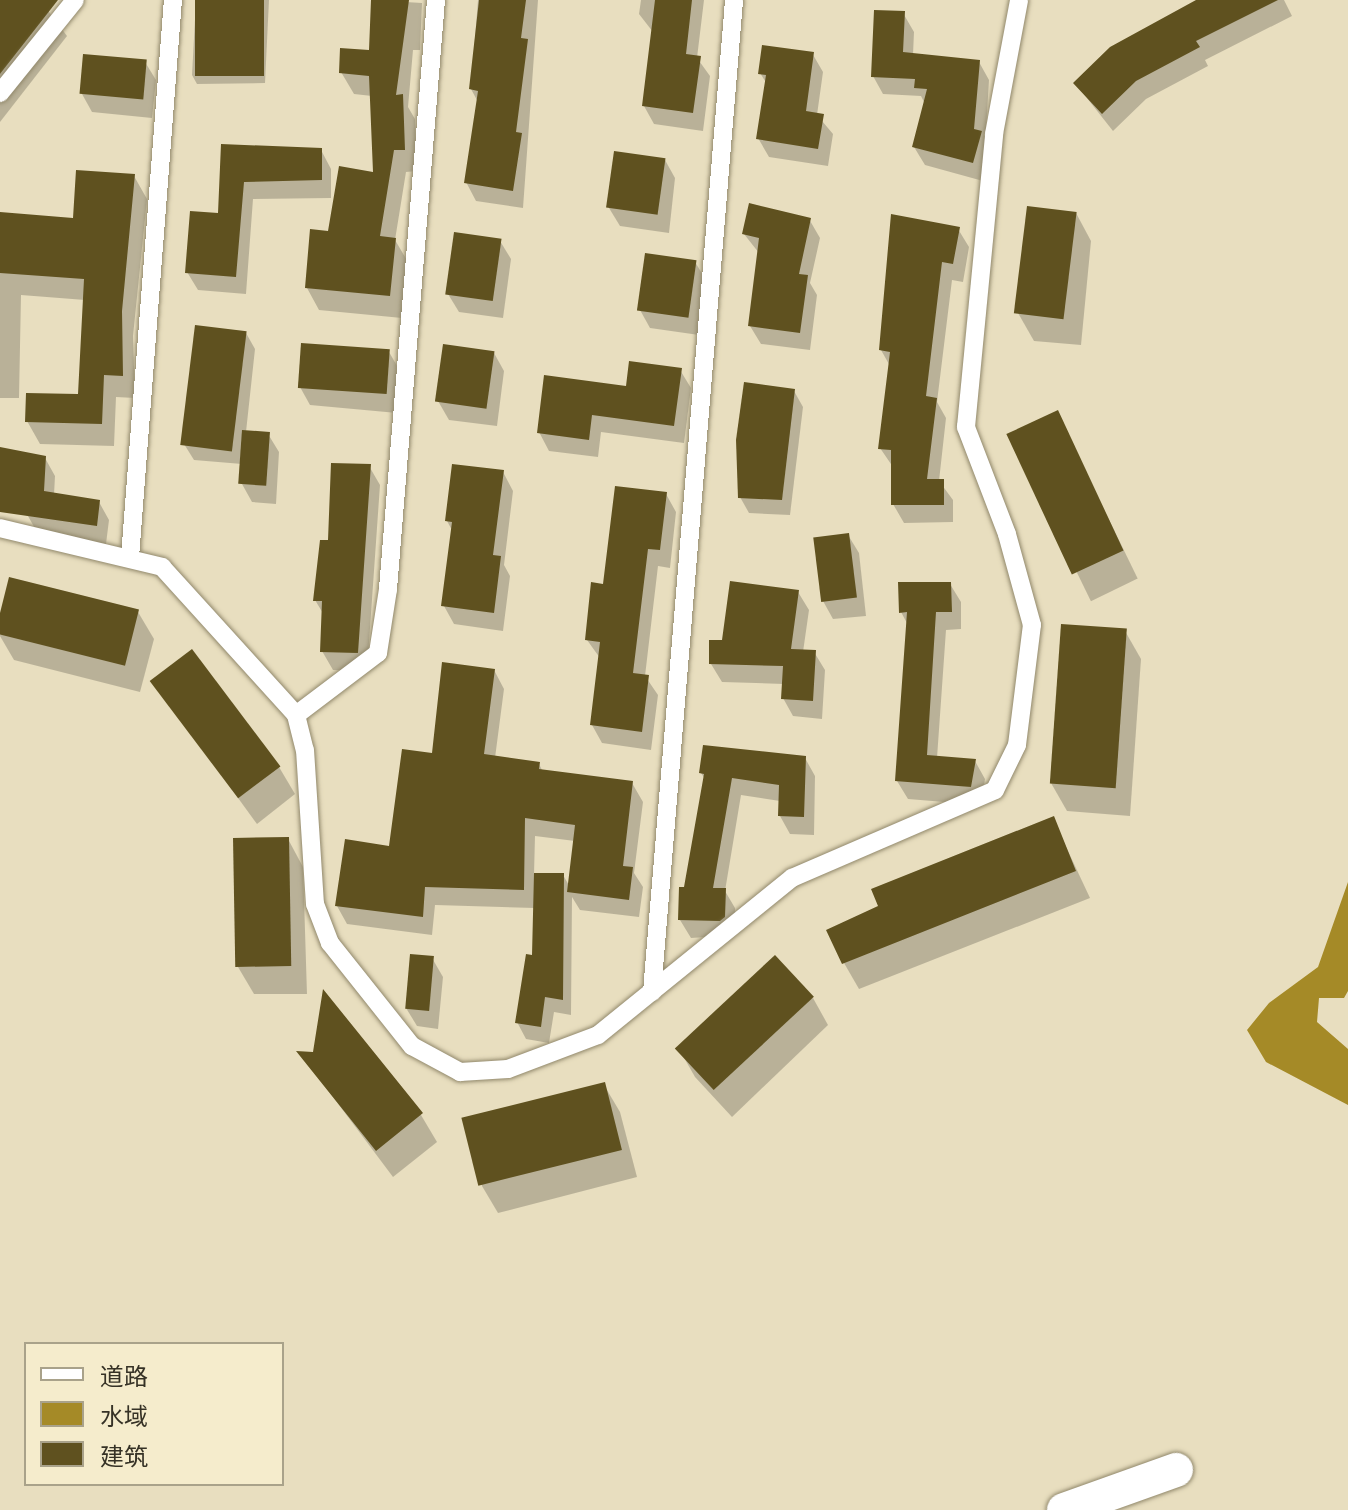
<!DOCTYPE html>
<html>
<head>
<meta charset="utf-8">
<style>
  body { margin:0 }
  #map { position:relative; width:1348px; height:1510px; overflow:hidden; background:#e8debf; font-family:Figtree,"Noto Sans SC",sans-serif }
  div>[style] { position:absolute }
  .water>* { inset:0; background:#a58a27 }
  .shadow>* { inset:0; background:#0003; transform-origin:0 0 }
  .building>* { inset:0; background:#5f511f; transform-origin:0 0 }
  .roads { filter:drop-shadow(0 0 2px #91886b) drop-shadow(0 0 2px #91886b) }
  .lane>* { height:18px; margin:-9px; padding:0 9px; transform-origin:9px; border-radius:9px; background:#fff }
  .street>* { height:34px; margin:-17px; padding:0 17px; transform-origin:17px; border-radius:17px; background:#fff }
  span { translate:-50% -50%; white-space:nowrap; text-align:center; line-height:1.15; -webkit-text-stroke:8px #f5eccc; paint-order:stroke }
  .legend { position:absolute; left:24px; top:1342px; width:260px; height:144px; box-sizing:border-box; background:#f5eccc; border:2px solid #a9a28a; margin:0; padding:10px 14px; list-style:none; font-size:24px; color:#363226 }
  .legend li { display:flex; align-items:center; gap:16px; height:40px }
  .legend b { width:40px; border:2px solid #a9a28a }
</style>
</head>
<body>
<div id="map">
  <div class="water">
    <i style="clip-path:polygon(1348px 882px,1348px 991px,1344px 998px,1319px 998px,1317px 1022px,1348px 1049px,1348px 1105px,1266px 1062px,1247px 1030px,1269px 1003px,1318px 967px)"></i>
  </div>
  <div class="shadow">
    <i style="clip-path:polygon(0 0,40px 0,67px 36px,0 122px)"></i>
    <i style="clip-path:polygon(196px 0,269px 0,265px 83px,197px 84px,192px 75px)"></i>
    <i style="clip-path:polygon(373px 0,422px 3px,420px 50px,413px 50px,408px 107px,415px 119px,417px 171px,406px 172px,395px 240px,408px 262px,402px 318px,319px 310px,307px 288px,330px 233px,375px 174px,372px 96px,354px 94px,341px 72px,371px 53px)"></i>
    <i style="clip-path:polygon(478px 0,538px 0,523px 208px,476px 201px,466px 182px,478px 102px,471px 89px)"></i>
    <i style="clip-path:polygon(641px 0,704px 0,697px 58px,710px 76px,703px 131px,654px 124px,644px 106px,653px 32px,639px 14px)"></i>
    <i style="clip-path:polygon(1204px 0,1284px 0,1292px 16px,1205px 60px,1208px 66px,1146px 99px,1113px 131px,1075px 83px)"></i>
    <i style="clip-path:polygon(903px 13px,914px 32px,913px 55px,979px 62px,989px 80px,983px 181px,925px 165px,914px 147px,925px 104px,921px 96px,883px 94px,873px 76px)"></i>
    <i style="clip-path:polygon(812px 53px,823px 72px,817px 115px,833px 134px,828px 166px,769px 157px,758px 138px,767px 84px,760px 73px)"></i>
    <i style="clip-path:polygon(145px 62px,156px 80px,152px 118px,92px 112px,82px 94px)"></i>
    <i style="clip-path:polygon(223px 146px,321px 150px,331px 169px,331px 198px,253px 199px,246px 294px,198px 290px,187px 272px,219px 215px)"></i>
    <i style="clip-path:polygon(665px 160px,675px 178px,669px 233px,620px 226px,609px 208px)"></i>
    <i style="clip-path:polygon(134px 176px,147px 199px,133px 336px,135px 398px,116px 397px,114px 446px,40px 444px,27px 421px,80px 396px,85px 300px,21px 295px,19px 398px,0 398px,0 214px,74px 220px)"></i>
    <i style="clip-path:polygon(1076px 213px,1091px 241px,1081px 345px,1034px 341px,1018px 313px)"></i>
    <i style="clip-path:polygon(809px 219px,820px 238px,810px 283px,817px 295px,810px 350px,761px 344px,750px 326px,759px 253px,744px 234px)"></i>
    <i style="clip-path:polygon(958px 229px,969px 247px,963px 282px,952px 280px,937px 402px,946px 418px,939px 481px,953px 500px,953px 522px,904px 523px,893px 504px,893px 467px,880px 448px,890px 366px,881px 350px)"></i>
    <i style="clip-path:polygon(500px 241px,511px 259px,503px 318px,459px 312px,448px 294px)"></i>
    <i style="clip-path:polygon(695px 262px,706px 280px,699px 335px,650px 328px,640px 310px)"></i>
    <i style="clip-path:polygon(246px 333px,255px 349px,246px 432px,268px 434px,279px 452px,276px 504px,252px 502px,242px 484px,242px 464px,194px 460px,184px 444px)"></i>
    <i style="clip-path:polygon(389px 352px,400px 371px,397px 413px,310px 405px,300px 387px)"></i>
    <i style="clip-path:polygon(494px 353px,504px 371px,497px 426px,449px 420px,438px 401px)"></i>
    <i style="clip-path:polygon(680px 370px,691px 388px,684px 443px,601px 432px,598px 457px,549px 451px,539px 432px,628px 388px)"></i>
    <i style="clip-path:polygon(794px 391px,803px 407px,790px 515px,749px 513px,740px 497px)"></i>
    <i style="left:1057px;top:413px;width:184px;height:52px;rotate:64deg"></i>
    <i style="clip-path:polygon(0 449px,45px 458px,55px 476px,54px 495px,99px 502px,109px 520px,106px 544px,38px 534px,28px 516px,0 505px)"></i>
    <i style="clip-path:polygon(369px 466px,380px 485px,367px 671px,333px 670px,322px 651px,324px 615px,315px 600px,330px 543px)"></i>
    <i style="clip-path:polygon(503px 472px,513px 491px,504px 565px,510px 576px,503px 631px,454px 624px,444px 606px,453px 532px,447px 521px)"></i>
    <i style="clip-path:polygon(666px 494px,676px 512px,670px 568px,658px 566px,645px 676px,658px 695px,651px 750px,602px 743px,592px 725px,600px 658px,587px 640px,605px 586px)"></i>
    <i style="clip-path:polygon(848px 535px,859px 553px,866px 616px,833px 619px,823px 601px)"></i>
    <i style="clip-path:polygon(10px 579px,138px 612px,154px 639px,140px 692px,14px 660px,0 636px)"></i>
    <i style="clip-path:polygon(950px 584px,961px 602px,961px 629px,946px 630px,937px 758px,975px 761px,985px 779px,981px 805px,908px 799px,897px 781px,908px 625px,901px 612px)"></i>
    <i style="clip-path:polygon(798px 592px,809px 610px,803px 652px,814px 652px,825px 670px,822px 719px,793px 716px,783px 698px,784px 684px,722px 682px,711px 664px,724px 642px)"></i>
    <i style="clip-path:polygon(1125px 631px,1141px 659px,1130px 816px,1067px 811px,1051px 783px)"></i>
    <i style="clip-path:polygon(evenodd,494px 670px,504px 689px,495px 758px,539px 764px,543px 772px,632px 783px,643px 802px,634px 873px,643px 887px,639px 917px,580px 910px,572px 897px,571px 1015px,554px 1012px,549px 1043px,526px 1039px,517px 1022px,534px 957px,535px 908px,435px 905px,432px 935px,347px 924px,337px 906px,391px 848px,433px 755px,494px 670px,535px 836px,575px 841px,570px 887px,563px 875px,534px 875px,535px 836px)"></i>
    <i style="clip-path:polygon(153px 681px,279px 767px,295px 794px,257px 824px)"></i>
    <i style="clip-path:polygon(805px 758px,815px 776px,814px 835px,790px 834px,780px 816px,780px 801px,741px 795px,725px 891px,735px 908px,735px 935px,691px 938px,680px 920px,705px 779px,701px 773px)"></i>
    <i style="clip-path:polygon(1053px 819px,1090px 898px,859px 989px,844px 963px)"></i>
    <i style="clip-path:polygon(288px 839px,303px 867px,307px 994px,254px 994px,238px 967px)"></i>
    <i style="clip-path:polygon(432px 958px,443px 977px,438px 1029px,417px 1026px,406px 1008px)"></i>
    <i style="clip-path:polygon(813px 998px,828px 1025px,732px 1117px,695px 1077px,679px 1049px)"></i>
    <i style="clip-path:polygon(300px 1053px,421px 1115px,437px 1142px,393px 1177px)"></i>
    <i style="clip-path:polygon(604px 1085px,620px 1112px,637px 1177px,498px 1213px,482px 1186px,465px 1120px)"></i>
  </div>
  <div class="building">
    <i style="clip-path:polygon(0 0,58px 0,0 74px)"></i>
    <i style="left:195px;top:0;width:69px;height:76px"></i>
    <i style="clip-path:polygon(371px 0,409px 0,396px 95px,403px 94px,405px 150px,394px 150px,380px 236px,396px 238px,390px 296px,305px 288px,310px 229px,328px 231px,339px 166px,373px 172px,369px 76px,339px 73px,340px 48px,369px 50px)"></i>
    <i style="clip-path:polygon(479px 0,526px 0,521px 38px,528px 39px,516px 132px,522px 133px,513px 191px,464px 183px,478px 91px,469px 89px)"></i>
    <i style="clip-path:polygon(655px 0,692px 0,686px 54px,701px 56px,693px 113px,642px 106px)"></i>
    <i style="clip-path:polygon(1196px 0,1278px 0,1196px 41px,1200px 47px,1136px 81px,1102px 114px,1073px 83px,1110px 47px)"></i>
    <i style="clip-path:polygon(874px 10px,905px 11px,903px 52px,980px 60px,974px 129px,982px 131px,973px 163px,912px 147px,927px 89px,914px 88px,915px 79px,871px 77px)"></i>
    <i style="clip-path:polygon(762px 45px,814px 52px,806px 111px,824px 114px,818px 149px,756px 139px,766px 75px,758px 74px)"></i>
    <i style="left:83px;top:54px;width:64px;height:40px;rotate:5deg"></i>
    <i style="clip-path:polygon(221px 144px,322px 148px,322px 180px,244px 182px,236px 277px,185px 273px,190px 211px,218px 213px)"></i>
    <i style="left:614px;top:151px;width:52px;height:57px;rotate:8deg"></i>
    <i style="clip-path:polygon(76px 170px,135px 174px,122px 311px,123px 376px,104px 375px,102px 424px,25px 422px,26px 393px,78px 394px,84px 279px,0 273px,0 212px,73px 218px)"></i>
    <i style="clip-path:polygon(749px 203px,811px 218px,799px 274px,808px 275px,800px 333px,748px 326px,759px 238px,742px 234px)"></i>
    <i style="left:1027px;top:206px;width:50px;height:108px;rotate:7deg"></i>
    <i style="clip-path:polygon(891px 214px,960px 227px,953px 264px,942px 262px,926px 396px,937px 398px,927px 479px,944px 479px,944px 505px,891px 505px,891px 450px,878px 449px,890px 352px,879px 350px)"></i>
    <i style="left:454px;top:232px;width:48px;height:63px;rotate:8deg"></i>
    <i style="left:645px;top:253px;width:52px;height:58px;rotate:8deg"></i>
    <i style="left:195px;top:325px;width:52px;height:121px;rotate:7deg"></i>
    <i style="left:301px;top:343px;width:89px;height:45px;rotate:4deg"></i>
    <i style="left:443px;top:344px;width:52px;height:58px;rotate:8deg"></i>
    <i style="clip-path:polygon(629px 361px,682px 368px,674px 426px,592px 415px,589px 440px,537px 433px,544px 375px,626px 386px)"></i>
    <i style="clip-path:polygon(744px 382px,795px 389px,782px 500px,738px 498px,736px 440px)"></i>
    <i style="left:1058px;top:410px;width:155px;height:57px;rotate:65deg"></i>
    <i style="left:242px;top:430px;width:28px;height:54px;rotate:4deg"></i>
    <i style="clip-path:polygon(0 447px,46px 456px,44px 491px,100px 500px,97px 526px,0 512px)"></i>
    <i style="clip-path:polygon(331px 463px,371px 464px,358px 653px,320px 652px,322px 601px,313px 601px,320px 540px,328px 540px)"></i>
    <i style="clip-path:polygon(452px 464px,504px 470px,493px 555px,501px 556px,494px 613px,441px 606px,452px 522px,445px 521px)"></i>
    <i style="clip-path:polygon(615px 486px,667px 492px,660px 550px,648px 549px,633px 673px,649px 675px,642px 732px,590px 725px,600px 642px,585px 640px,591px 582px,603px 584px)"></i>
    <i style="left:849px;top:533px;width:65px;height:36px;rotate:83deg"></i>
    <i style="left:9px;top:577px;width:134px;height:58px;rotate:14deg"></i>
    <i style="clip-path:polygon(730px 581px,799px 590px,791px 649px,816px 650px,813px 701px,781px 699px,783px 666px,709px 664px,709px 640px,722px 640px)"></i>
    <i style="clip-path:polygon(898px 582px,951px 582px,952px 612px,936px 612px,927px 755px,976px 759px,971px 787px,895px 781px,907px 612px,899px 613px)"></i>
    <i style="left:1061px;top:624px;width:66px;height:160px;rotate:4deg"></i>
    <i style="left:192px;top:649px;width:147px;height:53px;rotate:53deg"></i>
    <i style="clip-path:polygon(442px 662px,495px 669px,484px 754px,540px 762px,539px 769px,633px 781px,623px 866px,633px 867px,629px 900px,567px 892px,575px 825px,525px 818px,524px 890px,425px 887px,423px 917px,335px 906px,345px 839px,389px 846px,402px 749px,432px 753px)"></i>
    <i style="clip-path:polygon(703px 745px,806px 756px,804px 817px,778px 816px,779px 785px,732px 778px,713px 888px,726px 888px,725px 917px,720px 921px,678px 920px,679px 887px,684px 887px,704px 774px,699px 773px)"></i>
    <i style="clip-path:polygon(1054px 816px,1076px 871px,842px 964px,826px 930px,878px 906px,871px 889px)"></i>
    <i style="left:289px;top:837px;width:129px;height:56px;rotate:89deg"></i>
    <i style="clip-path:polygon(534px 873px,564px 873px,563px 1000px,545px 997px,541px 1027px,515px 1023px,526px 954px,532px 955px)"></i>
    <i style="left:410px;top:954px;width:24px;height:55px;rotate:5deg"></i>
    <i style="left:775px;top:955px;width:57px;height:137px;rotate:47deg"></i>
    <i style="clip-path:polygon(323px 989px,423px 1113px,376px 1151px,296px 1051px,313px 1052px)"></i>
    <i style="left:605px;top:1082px;width:70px;height:148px;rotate:76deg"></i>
  </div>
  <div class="roads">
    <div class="lane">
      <i style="left:0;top:93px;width:119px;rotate:-51.1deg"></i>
      <i style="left:0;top:528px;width:167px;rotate:13.5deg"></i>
      <i style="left:162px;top:567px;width:200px;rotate:47.8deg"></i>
      <i style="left:296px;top:715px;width:36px;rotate:76deg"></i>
      <i style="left:305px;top:750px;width:154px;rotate:86.3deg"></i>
      <i style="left:315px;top:904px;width:42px;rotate:69deg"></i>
      <i style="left:330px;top:943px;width:132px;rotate:51.5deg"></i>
      <i style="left:412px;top:1046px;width:55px;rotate:28.4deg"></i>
      <i style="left:460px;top:1072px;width:48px;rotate:-3.6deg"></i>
      <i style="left:508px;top:1069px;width:96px;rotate:-20.7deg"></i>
      <i style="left:598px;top:1035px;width:250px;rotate:-39deg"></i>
      <i style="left:792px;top:878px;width:221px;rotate:-23.4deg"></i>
      <i style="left:995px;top:790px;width:50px;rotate:-63.9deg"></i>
      <i style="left:1017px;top:745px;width:121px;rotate:-82.9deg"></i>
      <i style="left:1032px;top:625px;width:94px;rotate:-105.4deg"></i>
      <i style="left:1007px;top:534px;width:115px;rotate:-111deg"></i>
      <i style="left:966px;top:427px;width:294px;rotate:-84.5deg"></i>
      <i style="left:994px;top:134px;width:136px;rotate:-79.4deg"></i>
      <i style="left:130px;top:557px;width:559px;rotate:-85.59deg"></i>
      <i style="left:296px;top:715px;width:103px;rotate:-37.1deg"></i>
      <i style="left:378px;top:653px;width:65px;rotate:-81.1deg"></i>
      <i style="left:388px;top:589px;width:591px;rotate:-85.34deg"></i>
      <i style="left:652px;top:992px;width:995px;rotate:-85.27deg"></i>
    </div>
    <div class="street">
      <i style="left:1064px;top:1510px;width:119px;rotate:-19.7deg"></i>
    </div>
  </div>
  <ul class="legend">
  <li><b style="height:10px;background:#fff"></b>道路</li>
  <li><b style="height:22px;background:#a58a27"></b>水域</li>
  <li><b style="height:22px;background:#5f511f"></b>建筑</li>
  </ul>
</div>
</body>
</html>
